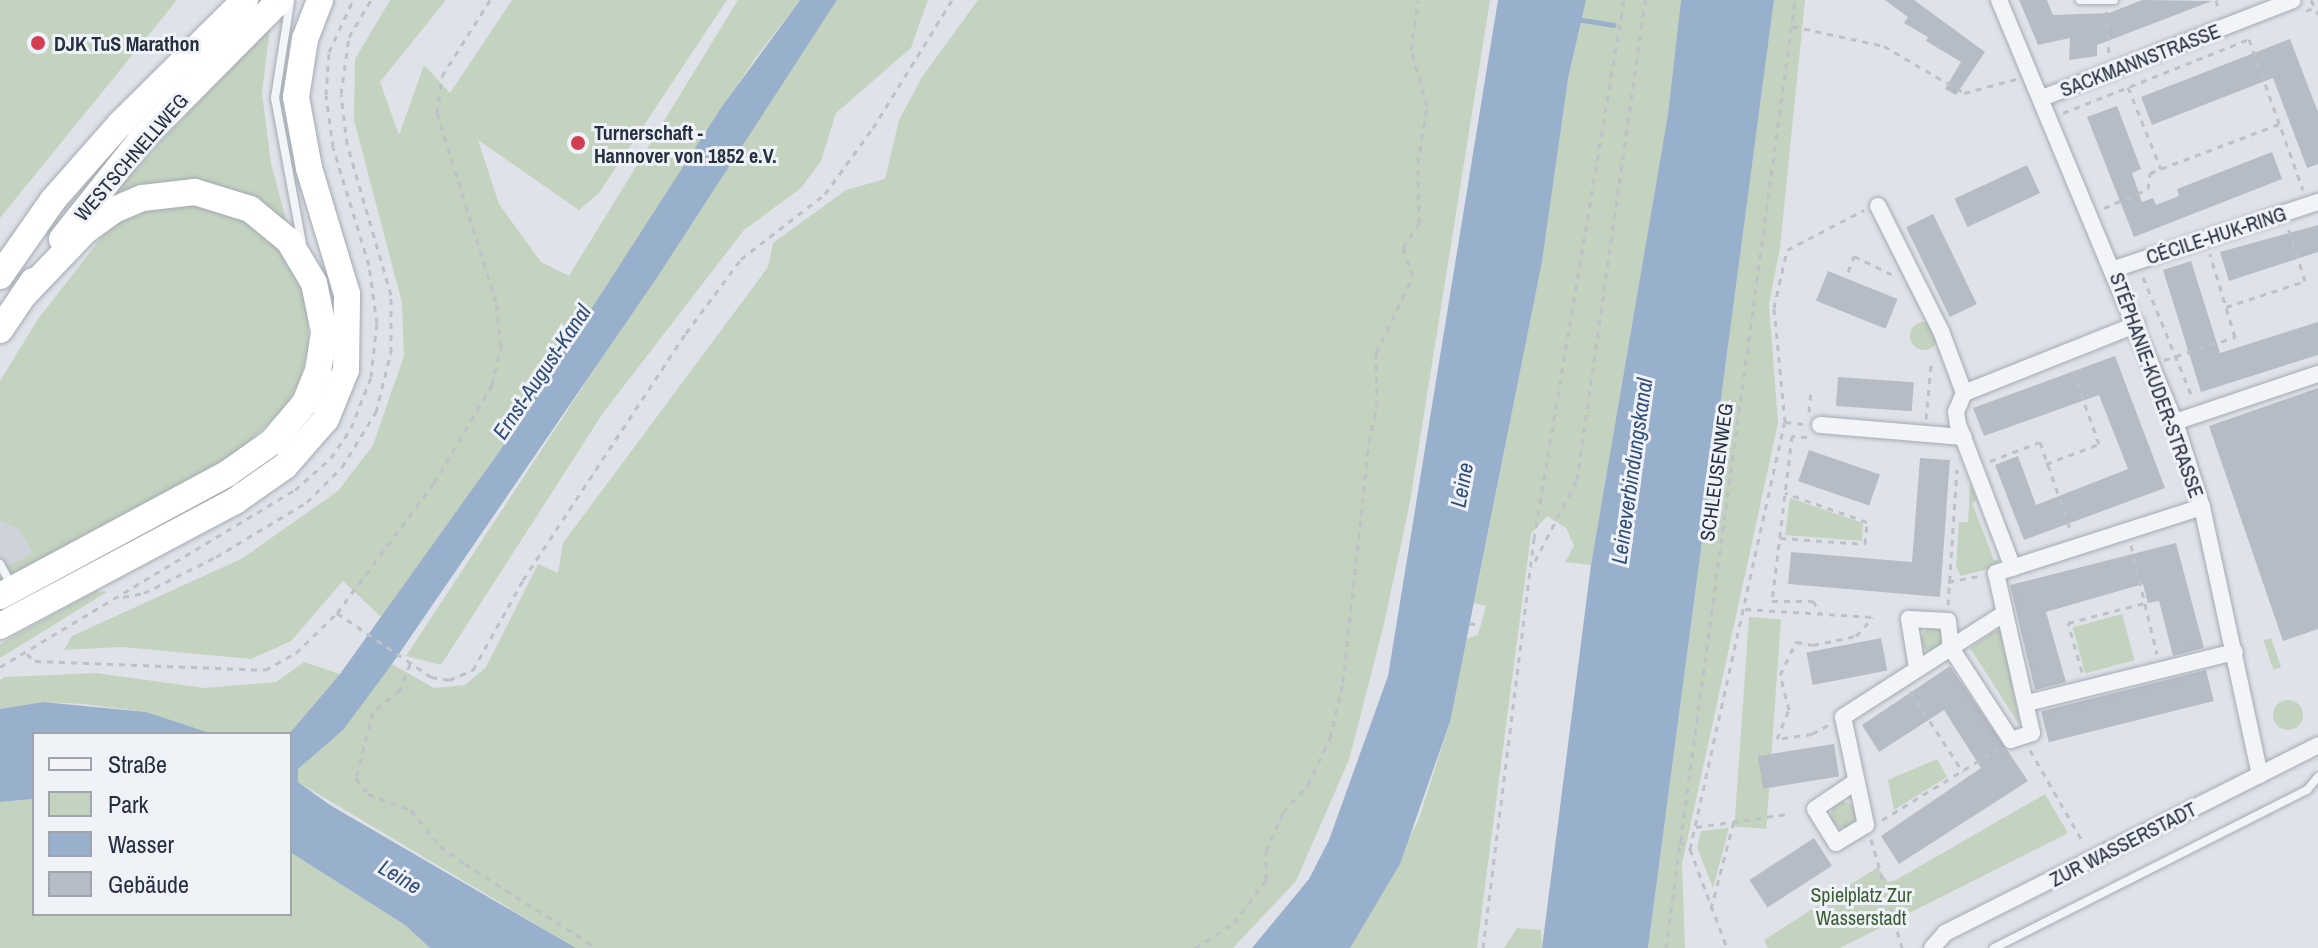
<!DOCTYPE html>
<html>
<head>
<meta charset="utf-8">
<style>
  body { margin:0 }
  #map { position:relative; width:2318px; height:948px; overflow:hidden; background:#dfe3e9; font-family:"Archivo Narrow",sans-serif }
  div>[style] { position:absolute }
  .built>* { inset:0; background:#cdd2db }
  .green>* { inset:0; background:#c4d3c0; transform-origin:0 0 }
  .round { border-radius:50% }
  .water>* { inset:0; background:#98b0cb }
  .stream>* { height:5px; margin:-2.5px; padding:0 2.5px; transform-origin:2.5px; border-radius:2.5px; background:#98b0cb }
  .building>* { inset:0; background:#b6bcc6; transform-origin:0 0 }
  .path>* { height:3px; margin-top:-1.5px; transform-origin:0; background:repeating-linear-gradient(90deg,#bdc1c8 0 6px,transparent 0 12px) }
  .roads { filter:drop-shadow(0 0 2px #a4aab3) drop-shadow(0 0 2px #a4aab3) }
  .service>* { height:8px; margin:-4px; padding:0 4px; transform-origin:4px; border-radius:4px; background:#f2f4f7 }
  .minor>* { height:16px; margin:-8px; padding:0 8px; transform-origin:8px; border-radius:8px; background:#f2f4f7 }
  .trunk>* { height:26px; margin:-13px; padding:0 13px; transform-origin:13px; border-radius:13px; background:#fff }
  .dots>* { width:22px; height:22px; translate:-50% -50%; box-sizing:border-box; border:4px solid #eff2f7; border-radius:50% }
  span { translate:-50% -50%; white-space:nowrap; text-align:center; line-height:1.15; -webkit-text-stroke:6px #eff2f7; paint-order:stroke }
  .poi-label { font-size:20px; color:#273041; font-weight:700 }
  .left { translate:0 -50%; text-align:left }
  .street-label { font-size:20px; color:#273041 }
  .park-label { font-size:20px; color:#3b5d34 }
  .water-label { font-size:22px; color:#304e77; font-style:italic }
  .legend { position:absolute; left:32px; top:732px; width:260px; height:184px; box-sizing:border-box; background:#eff2f7; border:2px solid #9fa4ae; margin:0; padding:10px 14px; list-style:none; font-size:24px; color:#273041 }
  .legend li { display:flex; align-items:center; gap:16px; height:40px }
  .legend b { width:40px; border:2px solid #9fa4ae }
</style>
</head>
<body>
<div id="map">
  <div class="built">
    <i style="clip-path:polygon(0 521px,19px 529px,32px 553px,0 570px)"></i>
  </div>
  <div class="green">
    <i style="clip-path:polygon(0 0,177px 0,0 218px)"></i>
    <i style="clip-path:polygon(390px 0,446px 0,380px 82px,399px 135px,424px 65px,450px 93px,512px 0,727px 0,599px 193px,579px 210px,478px 140px,499px 204px,541px 262px,569px 276px,738px 0,800px 0,754px 60px,501px 449px,381px 617px,343px 581px,291px 641px,251px 659px,122px 647px,64px 650px,72px 636px,241px 559px,338px 491px,373px 445px,404px 356px,402px 303px,354px 120px,355px 59px)"></i>
    <i style="clip-path:polygon(837px 0,928px 0,911px 48px,836px 113px,821px 161px,801px 188px,744px 230px,603px 413px,441px 665px,406px 656px)"></i>
    <i style="clip-path:polygon(978px 0,1490px 0,1410px 502px,1384px 624px,1349px 760px,1296px 881px,1233px 948px,576px 948px,298px 782px,298px 769px,392px 664px,434px 688px,465px 685px,486px 667px,538px 564px,558px 573px,563px 543px,768px 267px,773px 243px,846px 190px,885px 179px,899px 120px,922px 77px)"></i>
    <i style="clip-path:polygon(1586px 0,1681px 0,1668px 114px,1591px 565px,1565px 562px,1574px 546px,1566px 528px,1547px 516px,1531px 534px,1477px 948px,1350px 948px,1418px 821px,1450px 722px,1463px 640px,1478px 635px,1486px 606px,1474px 603px,1542px 262px,1568px 79px)"></i>
    <i style="clip-path:polygon(1774px 0,1805px 0,1780px 248px,1769px 304px,1778px 423px,1682px 864px,1685px 948px,1648px 948px)"></i>
    <i style="clip-path:polygon(270px 27px,262px 93px,271px 163px,288px 227px,258px 200px,219px 186px,178px 181px,103px 202px)"></i>
    <i style="clip-path:polygon(181px 203px,212px 206px,249px 222px,284px 253px,299px 281px,308px 313px,308px 350px,300px 380px,285px 408px,231px 458px,0 584px,0 570px,32px 553px,19px 529px,0 521px,0 381px,38px 319px,108px 229px,151px 208px)"></i>
    <i class="round" style="left:1910px;top:322px;width:28px;height:28px"></i>
    <i style="clip-path:polygon(1970px 484px,1977px 500px,1972px 503px,1994px 560px,1999px 560px,1995px 567px,1961px 576px,1956px 567px,1959px 522px,1968px 522px)"></i>
    <i style="clip-path:polygon(1790px 498px,1863px 523px,1862px 541px,1785px 535px)"></i>
    <i style="clip-path:polygon(96px 591px,107px 592px,0 658px,0 644px)"></i>
    <i style="left:2122px;top:614px;width:48px;height:51px;rotate:75deg"></i>
    <i style="left:1749px;top:617px;width:32px;height:210px;rotate:4deg"></i>
    <i class="round" style="left:1921px;top:628px;width:24px;height:24px"></i>
    <i style="clip-path:polygon(1995px 631px,2002px 631px,2020px 726px,1970px 648px)"></i>
    <i style="left:2271px;top:638px;width:31px;height:8px;rotate:71deg"></i>
    <i style="clip-path:polygon(304px 662px,340px 674px,289px 734px,207px 734px,146px 712px,83px 704px,43px 702px,0 709px,0 680px,5px 677px,96px 673px,204px 688px,276px 682px)"></i>
    <i class="round" style="left:2273px;top:700px;width:30px;height:30px"></i>
    <i style="clip-path:polygon(1937px 759px,1947px 777px,1894px 810px,1888px 780px)"></i>
    <i style="clip-path:polygon(2045px 794px,2068px 833px,1840px 948px,1768px 948px,1764px 940px,1878px 867px,1888px 882px,1896px 880px)"></i>
    <i style="clip-path:polygon(34px 799px,34px 914px,290px 914px,290px 852px,405px 925px,430px 948px,0 948px,0 802px)"></i>
    <i class="round" style="left:1831px;top:802px;width:26px;height:26px"></i>
    <i style="clip-path:polygon(1729px 828px,1713px 888px,1697px 847px,1701px 831px)"></i>
    <i style="clip-path:polygon(1517px 928px,1541px 930px,1542px 948px,1504px 948px)"></i>
  </div>
  <div class="water">
    <i style="clip-path:polygon(800px 0,837px 0,656px 279px,392px 664px,343px 730px,298px 769px,298px 782px,330px 805px,576px 948px,430px 948px,405px 925px,290px 852px,289px 734px,340px 674px,501px 449px,721px 108px)"></i>
    <i style="clip-path:polygon(1498px 0,1586px 0,1568px 79px,1542px 262px,1450px 722px,1400px 864px,1350px 948px,1252px 948px,1309px 879px,1329px 840px,1388px 676px)"></i>
    <i style="clip-path:polygon(1681px 0,1774px 0,1648px 948px,1542px 948px,1591px 565px,1668px 114px)"></i>
    <i style="clip-path:polygon(43px 702px,146px 712px,213px 734px,34px 734px,34px 799px,0 802px,0 709px)"></i>
  </div>
  <div class="stream">
    <i style="left:1576px;top:19px;width:38px;rotate:9deg"></i>
  </div>
  <div class="building">
    <i style="clip-path:polygon(1885px 0,1914px 0,1985px 52px,1956px 95px,1945px 89px,1961px 62px,1926px 41px,1928px 37px,1904px 23px,1908px 17px)"></i>
    <i style="clip-path:polygon(2019px 0,2047px 0,2053px 15px,2109px 13px,2142px 0,2212px 1px,2097px 45px,2097px 56px,2069px 60px,2070px 38px,2038px 45px)"></i>
    <i style="clip-path:polygon(2290px 39px,2318px 112px,2318px 164px,2307px 168px,2273px 78px,2152px 125px,2141px 97px)"></i>
    <i style="clip-path:polygon(2117px 106px,2141px 169px,2132px 173px,2142px 202px,2153px 198px,2156px 205px,2179px 196px,2177px 189px,2272px 152px,2282px 179px,2134px 237px,2087px 117px)"></i>
    <i style="left:2027px;top:165px;width:31px;height:80px;rotate:65deg"></i>
    <i style="left:1933px;top:214px;width:100px;height:30px;rotate:64deg"></i>
    <i style="clip-path:polygon(2318px 225px,2318px 252px,2229px 281px,2220px 252px)"></i>
    <i style="clip-path:polygon(2191px 261px,2220px 353px,2318px 322px,2318px 355px,2201px 392px,2163px 270px)"></i>
    <i style="left:1828px;top:271px;width:75px;height:32px;rotate:22deg"></i>
    <i style="clip-path:polygon(2115px 356px,2165px 488px,2024px 540px,1995px 465px,2018px 456px,2036px 505px,2128px 469px,2099px 395px,1984px 436px,1973px 408px)"></i>
    <i style="left:1838px;top:377px;width:76px;height:29px;rotate:4deg"></i>
    <i style="clip-path:polygon(2318px 388px,2318px 629px,2283px 641px,2209px 426px)"></i>
    <i style="left:1809px;top:450px;width:75px;height:33px;rotate:19deg"></i>
    <i style="clip-path:polygon(1920px 458px,1950px 460px,1940px 597px,1788px 584px,1791px 552px,1912px 562px)"></i>
    <i style="clip-path:polygon(2176px 543px,2204px 648px,2173px 656px,2159px 601px,2148px 603px,2143px 584px,2046px 612px,2066px 682px,2035px 690px,2010px 585px)"></i>
    <i style="left:1881px;top:638px;width:33px;height:76px;rotate:79deg"></i>
    <i style="clip-path:polygon(1950px 666px,2028px 781px,1899px 864px,1881px 836px,1981px 768px,1944px 710px,1879px 752px,1862px 725px)"></i>
    <i style="left:2206px;top:670px;width:32px;height:170px;rotate:76deg"></i>
    <i style="left:1834px;top:744px;width:33px;height:77px;rotate:81deg"></i>
    <i style="left:1814px;top:838px;width:33px;height:77px;rotate:57deg"></i>
  </div>
  <div class="path">
    <i style="left:2216px;top:0;width:12px;rotate:76deg"></i>
    <i style="left:2311px;top:0;width:16px;rotate:63deg"></i>
    <i style="left:2106px;top:11px;width:44px;rotate:86.1deg"></i>
    <i style="left:2306px;top:11px;width:10px;rotate:-24deg"></i>
    <i style="left:1792px;top:26px;width:94px;rotate:12.3deg"></i>
    <i style="left:1884px;top:46px;width:93px;rotate:30.4deg"></i>
    <i style="left:1964px;top:93px;width:54px;rotate:-15.1deg"></i>
    <i style="left:2249px;top:39px;width:160px;rotate:70.3deg"></i>
    <i style="left:2128px;top:87px;width:88px;rotate:68.1deg"></i>
    <i style="left:2063px;top:113px;width:200px;rotate:-21.7deg"></i>
    <i style="left:2104px;top:208px;width:48px;rotate:-23.4deg"></i>
    <i style="left:2148px;top:189px;width:16px;rotate:-83deg"></i>
    <i style="left:2150px;top:173px;width:138px;rotate:-20.8deg"></i>
    <i style="left:1848px;top:272px;width:17px;rotate:-69deg"></i>
    <i style="left:1854px;top:256px;width:46px;rotate:26deg"></i>
    <i style="left:2143px;top:277px;width:132px;rotate:67.7deg"></i>
    <i style="left:2226px;top:307px;width:83px;rotate:-18.2deg"></i>
    <i style="left:2305px;top:281px;width:57px;rotate:-107.5deg"></i>
    <i style="left:2164px;top:360px;width:75px;rotate:-17.9deg"></i>
    <i style="left:2235px;top:337px;width:87px;rotate:-106.8deg"></i>
    <i style="left:1809px;top:412px;width:23px;rotate:-85deg"></i>
    <i style="left:1926px;top:419px;width:54px;rotate:-84.7deg"></i>
    <i style="left:1785px;top:422px;width:19px;rotate:6deg"></i>
    <i style="left:1807px;top:437px;width:15px;rotate:-176deg"></i>
    <i style="left:1792px;top:436px;width:166px;rotate:96.9deg"></i>
    <i style="left:1772px;top:601px;width:41px"></i>
    <i style="left:1813px;top:601px;width:15px;rotate:58deg"></i>
    <i style="left:1990px;top:461px;width:53px;rotate:-20.8deg"></i>
    <i style="left:2040px;top:442px;width:94px;rotate:70.8deg"></i>
    <i style="left:2046px;top:464px;width:57px;rotate:-20.7deg"></i>
    <i style="left:2099px;top:444px;width:81px;rotate:-109.6deg"></i>
    <i style="left:1780px;top:538px;width:85px;rotate:4deg"></i>
    <i style="left:1865px;top:544px;width:22px;rotate:-85deg"></i>
    <i style="left:1867px;top:522px;width:87px;rotate:-160.5deg"></i>
    <i style="left:2131px;top:545px;width:112px;rotate:76.6deg"></i>
    <i style="left:1535px;top:561px;width:91px;rotate:-62.6deg"></i>
    <i style="left:1577px;top:480px;width:485px;rotate:-81.9deg"></i>
    <i style="left:1948px;top:582px;width:32px;rotate:-11deg"></i>
    <i style="left:123px;top:597px;width:21px;rotate:-11deg"></i>
    <i style="left:144px;top:593px;width:80px;rotate:-26.6deg"></i>
    <i style="left:216px;top:557px;width:106px;rotate:-31.1deg"></i>
    <i style="left:307px;top:502px;width:49px;rotate:-45deg"></i>
    <i style="left:342px;top:467px;width:65px;rotate:-58.3deg"></i>
    <i style="left:376px;top:412px;width:62px;rotate:-76deg"></i>
    <i style="left:391px;top:352px;width:57px;rotate:-90deg"></i>
    <i style="left:391px;top:295px;width:157px;rotate:-106.2deg"></i>
    <i style="left:347px;top:144px;width:50px;rotate:-96.8deg"></i>
    <i style="left:341px;top:94px;width:58px;rotate:-82deg"></i>
    <i style="left:349px;top:37px;width:43px;rotate:-59.3deg"></i>
    <i style="left:1948px;top:605px;width:136px;rotate:-86.2deg"></i>
    <i style="left:1745px;top:609px;width:128px;rotate:3.6deg"></i>
    <i style="left:337px;top:613px;width:114px;rotate:34.2deg"></i>
    <i style="left:431px;top:677px;width:18px;rotate:9deg"></i>
    <i style="left:449px;top:680px;width:26px;rotate:-23deg"></i>
    <i style="left:473px;top:670px;width:103px;rotate:-60.9deg"></i>
    <i style="left:523px;top:580px;width:296px;rotate:-56.6deg"></i>
    <i style="left:686px;top:333px;width:92px;rotate:-53.4deg"></i>
    <i style="left:741px;top:259px;width:106px;rotate:-37.7deg"></i>
    <i style="left:825px;top:194px;width:82px;rotate:-54deg"></i>
    <i style="left:873px;top:128px;width:150px;rotate:-58.3deg"></i>
    <i style="left:1469px;top:623px;width:11px;rotate:10deg"></i>
    <i style="left:27px;top:654px;width:11px;rotate:41deg"></i>
    <i style="left:35px;top:661px;width:230px;rotate:2.2deg"></i>
    <i style="left:265px;top:670px;width:35px;rotate:-29deg"></i>
    <i style="left:296px;top:653px;width:57px;rotate:-44.3deg"></i>
    <i style="left:337px;top:613px;width:162px;rotate:-53.3deg"></i>
    <i style="left:434px;top:483px;width:114px;rotate:-59.4deg"></i>
    <i style="left:492px;top:385px;width:40px;rotate:-77deg"></i>
    <i style="left:501px;top:346px;width:44px;rotate:-96.5deg"></i>
    <i style="left:496px;top:302px;width:198px;rotate:-107.3deg"></i>
    <i style="left:437px;top:113px;width:37px;rotate:-82deg"></i>
    <i style="left:442px;top:76px;width:90px;rotate:-57.7deg"></i>
    <i style="left:410px;top:664px;width:28px;rotate:111deg"></i>
    <i style="left:400px;top:690px;width:35px;rotate:141deg"></i>
    <i style="left:373px;top:712px;width:68px;rotate:104.4deg"></i>
    <i style="left:356px;top:778px;width:20px;rotate:53deg"></i>
    <i style="left:368px;top:794px;width:46px;rotate:20.4deg"></i>
    <i style="left:411px;top:810px;width:46px;rotate:51.1deg"></i>
    <i style="left:440px;top:846px;width:31px;rotate:36deg"></i>
    <i style="left:465px;top:864px;width:156px;rotate:32.5deg"></i>
    <i style="left:0;top:667px;width:344px;rotate:-31deg"></i>
    <i style="left:295px;top:490px;width:48px;rotate:-41.6deg"></i>
    <i style="left:331px;top:458px;width:36px;rotate:-56deg"></i>
    <i style="left:351px;top:428px;width:55px;rotate:-68.6deg"></i>
    <i style="left:371px;top:377px;width:54px;rotate:-83.7deg"></i>
    <i style="left:377px;top:323px;width:59px;rotate:-97.9deg"></i>
    <i style="left:369px;top:265px;width:123px;rotate:-107deg"></i>
    <i style="left:333px;top:147px;width:52px;rotate:-97.7deg"></i>
    <i style="left:326px;top:95px;width:43px;rotate:-86deg"></i>
    <i style="left:329px;top:52px;width:57px;rotate:-65.2deg"></i>
    <i style="left:2082px;top:672px;width:51px;rotate:-105.9deg"></i>
    <i style="left:2068px;top:623px;width:79px;rotate:-14.7deg"></i>
    <i style="left:1910px;top:691px;width:97px;rotate:56.8deg"></i>
    <i style="left:1828px;top:725px;width:18px;rotate:151deg"></i>
    <i style="left:1812px;top:734px;width:35px;rotate:172deg"></i>
    <i style="left:1777px;top:739px;width:31px;rotate:-68deg"></i>
    <i style="left:1789px;top:710px;width:36px;rotate:-104deg"></i>
    <i style="left:1780px;top:675px;width:37px;rotate:-64deg"></i>
    <i style="left:1796px;top:642px;width:17px;rotate:10deg"></i>
    <i style="left:1813px;top:645px;width:44px;rotate:-11.8deg"></i>
    <i style="left:1856px;top:636px;width:25px;rotate:-48deg"></i>
    <i style="left:2030px;top:750px;width:108px;rotate:60.1deg"></i>
    <i style="left:1882px;top:820px;width:136px;rotate:-31.5deg"></i>
    <i style="left:1696px;top:827px;width:92px;rotate:-8.1deg"></i>
    <i style="left:1871px;top:839px;width:113px;rotate:74.1deg"></i>
    <i style="left:1679px;top:841px;width:14px;rotate:36deg"></i>
    <i style="left:1690px;top:849px;width:106px;rotate:69.5deg"></i>
    <i style="left:1690px;top:849px;width:437px;rotate:-77.5deg"></i>
    <i style="left:1785px;top:422px;width:115px;rotate:-95.5deg"></i>
    <i style="left:1774px;top:308px;width:59px;rotate:-77.4deg"></i>
    <i style="left:1787px;top:250px;width:87px;rotate:-27.5deg"></i>
    <i style="left:1711px;top:909px;width:91px;rotate:-75.4deg"></i>
    <i style="left:1195px;top:948px;width:46px;rotate:-32.7deg"></i>
    <i style="left:1234px;top:923px;width:54px;rotate:-53.3deg"></i>
    <i style="left:1266px;top:880px;width:29px;rotate:-90deg"></i>
    <i style="left:1266px;top:851px;width:43px;rotate:-66.4deg"></i>
    <i style="left:1283px;top:812px;width:37px;rotate:-47deg"></i>
    <i style="left:1308px;top:785px;width:52px;rotate:-64.9deg"></i>
    <i style="left:1330px;top:738px;width:57px;rotate:-76.9deg"></i>
    <i style="left:1343px;top:682px;width:241px;rotate:-83.8deg"></i>
    <i style="left:1369px;top:442px;width:37px;rotate:-77deg"></i>
    <i style="left:1377px;top:406px;width:53px;rotate:-91.1deg"></i>
    <i style="left:1376px;top:353px;width:85px;rotate:-64.3deg"></i>
    <i style="left:1413px;top:276px;width:30px;rotate:-110deg"></i>
    <i style="left:1403px;top:248px;width:30px;rotate:-57deg"></i>
    <i style="left:1419px;top:223px;width:60px;rotate:-91deg"></i>
    <i style="left:1418px;top:163px;width:58px;rotate:-81deg"></i>
    <i style="left:1427px;top:106px;width:58px;rotate:-105.9deg"></i>
    <i style="left:1411px;top:50px;width:50px;rotate:-82deg"></i>
    <i style="left:1483px;top:948px;width:412px;rotate:-82.9deg"></i>
    <i style="left:1534px;top:539px;width:546px;rotate:-80.52deg"></i>
    <i style="left:1666px;top:948px;width:957px;rotate:-82.25deg"></i>
  </div>
  <div class="roads">
    <div class="service">
      <i style="left:2080px;top:0;width:34px"></i>
      <i style="left:290px;top:2px;width:97px;rotate:98.9deg"></i>
      <i style="left:275px;top:98px;width:148px;rotate:79.5deg"></i>
      <i style="left:0;top:564px;width:24px;rotate:62deg"></i>
      <i style="left:1994px;top:948px;width:351px;rotate:-26.8deg"></i>
      <i style="left:2307px;top:790px;width:17px;rotate:-50deg"></i>
    </div>
    <div class="minor">
      <i style="left:1999px;top:0;width:457px;rotate:67.4deg"></i>
      <i style="left:2175px;top:422px;width:89px;rotate:72.4deg"></i>
      <i style="left:2202px;top:507px;width:274px;rotate:77.8deg"></i>
      <i style="left:2042px;top:98px;width:269px;rotate:-21.3deg"></i>
      <i style="left:1878px;top:206px;width:140px;rotate:63.3deg"></i>
      <i style="left:1941px;top:331px;width:66px;rotate:69.6deg"></i>
      <i style="left:1964px;top:393px;width:21px;rotate:113deg"></i>
      <i style="left:1956px;top:412px;width:12px;rotate:81deg"></i>
      <i style="left:1958px;top:424px;width:154px;rotate:69.1deg"></i>
      <i style="left:2114px;top:269px;width:215px;rotate:-18.2deg"></i>
      <i style="left:1964px;top:393px;width:186px;rotate:-21.7deg"></i>
      <i style="left:2175px;top:422px;width:151px;rotate:-18.6deg"></i>
      <i style="left:1820px;top:425px;width:144px;rotate:4.8deg"></i>
      <i style="left:1917px;top:668px;width:50px;rotate:-99.3deg"></i>
      <i style="left:1909px;top:619px;width:39px;rotate:3deg"></i>
      <i style="left:1948px;top:621px;width:27px;rotate:84deg"></i>
      <i style="left:1951px;top:648px;width:110px;rotate:56.9deg"></i>
      <i style="left:2011px;top:740px;width:22px;rotate:-18deg"></i>
      <i style="left:2032px;top:733px;width:164px;rotate:-102.7deg"></i>
      <i style="left:1996px;top:573px;width:216px;rotate:-17.8deg"></i>
      <i style="left:2027px;top:703px;width:214px;rotate:-13.8deg"></i>
      <i style="left:1855px;top:782px;width:48px;rotate:146deg"></i>
      <i style="left:1815px;top:809px;width:40px;rotate:58deg"></i>
      <i style="left:1836px;top:843px;width:35px;rotate:-31deg"></i>
      <i style="left:1866px;top:825px;width:110px;rotate:-102deg"></i>
      <i style="left:1843px;top:717px;width:189px;rotate:-32.7deg"></i>
      <i style="left:1932px;top:948px;width:20px;rotate:-49deg"></i>
      <i style="left:1945px;top:933px;width:418px;rotate:-26.7deg"></i>
    </div>
    <div class="trunk">
      <i style="left:62px;top:239px;width:125px;rotate:-51.5deg"></i>
      <i style="left:140px;top:141px;width:199px;rotate:-45.2deg"></i>
      <i style="left:0;top:276px;width:93px;rotate:-55.1deg"></i>
      <i style="left:53px;top:200px;width:101px;rotate:-48.6deg"></i>
      <i style="left:120px;top:124px;width:176px;rotate:-44.8deg"></i>
      <i style="left:0;top:330px;width:59px;rotate:-56deg"></i>
      <i style="left:0;top:596px;width:259px;rotate:-28.3deg"></i>
      <i style="left:228px;top:473px;width:54px;rotate:-35.2deg"></i>
      <i style="left:272px;top:442px;width:51px;rotate:-49.8deg"></i>
      <i style="left:305px;top:403px;width:35px;rotate:-68deg"></i>
      <i style="left:318px;top:371px;width:39px;rotate:-81deg"></i>
      <i style="left:324px;top:332px;width:50px;rotate:-101.5deg"></i>
      <i style="left:314px;top:283px;width:49px;rotate:-120.8deg"></i>
      <i style="left:289px;top:241px;width:50px;rotate:-140.6deg"></i>
      <i style="left:250px;top:209px;width:58px;rotate:-162.8deg"></i>
      <i style="left:195px;top:192px;width:53px;rotate:173.5deg"></i>
      <i style="left:142px;top:198px;width:30px;rotate:157deg"></i>
      <i style="left:114px;top:210px;width:34px;rotate:144deg"></i>
      <i style="left:86px;top:230px;width:91px;rotate:133.7deg"></i>
      <i style="left:0;top:626px;width:266px;rotate:-28deg"></i>
      <i style="left:235px;top:501px;width:61px;rotate:-35deg"></i>
      <i style="left:285px;top:466px;width:62px;rotate:-48.9deg"></i>
      <i style="left:326px;top:419px;width:53px;rotate:-67.8deg"></i>
      <i style="left:346px;top:370px;width:76px;rotate:-89.2deg"></i>
      <i style="left:347px;top:294px;width:132px;rotate:-106.8deg"></i>
      <i style="left:309px;top:168px;width:72px;rotate:-100.4deg"></i>
      <i style="left:296px;top:97px;width:59px;rotate:-81.2deg"></i>
      <i style="left:305px;top:39px;width:42px;rotate:-69deg"></i>
    </div>
  </div>
  <div class="dots">
    <i style="left:38px;top:43px;background:#d43e52"></i>
    <i style="left:578px;top:143px;background:#d43e52"></i>
  </div>
  <div class="poi-label">
    <span class="left" style="left:54px;top:43px">DJK TuS Marathon</span>
    <span class="left" style="left:594px;top:144px">Turnerschaft -<br>Hannover von 1852 e.V.</span>
  </div>
  <div class="street-label">
    <span style="left:2140px;top:60px;rotate:-21deg">SACKMANNSTRASSE</span>
    <span style="left:131px;top:157px;rotate:-49deg">WESTSCHNELLWEG</span>
    <span style="left:2216px;top:235px;rotate:-18deg">CÉCILE-HUK-RING</span>
    <span style="left:2157px;top:385px;rotate:70deg">STÉPHANIE-KUDER-STRASSE</span>
    <span style="left:1716px;top:472px;rotate:-82deg">SCHLEUSENWEG</span>
    <span style="left:2123px;top:844px;rotate:-27deg">ZUR WASSERSTADT</span>
  </div>
  <div class="park-label">
    <span style="left:1861px;top:906px">Spielplatz Zur<br>Wasserstadt</span>
  </div>
  <div class="water-label">
    <span style="left:542px;top:372px;rotate:-56deg">Ernst-August-Kanal</span>
    <span style="left:1632px;top:471px;rotate:-82deg">Leineverbindungskanal</span>
    <span style="left:1462px;top:485px;rotate:-80deg">Leine</span>
    <span style="left:400px;top:877px;rotate:31deg">Leine</span>
  </div>
  <ul class="legend">
  <li><b style="height:10px;background:#f2f4f7"></b>Straße</li>
  <li><b style="height:22px;background:#c4d3c0"></b>Park</li>
  <li><b style="height:22px;background:#98b0cb"></b>Wasser</li>
  <li><b style="height:22px;background:#b6bcc6"></b>Gebäude</li>
  </ul>
</div>
</body>
</html>
